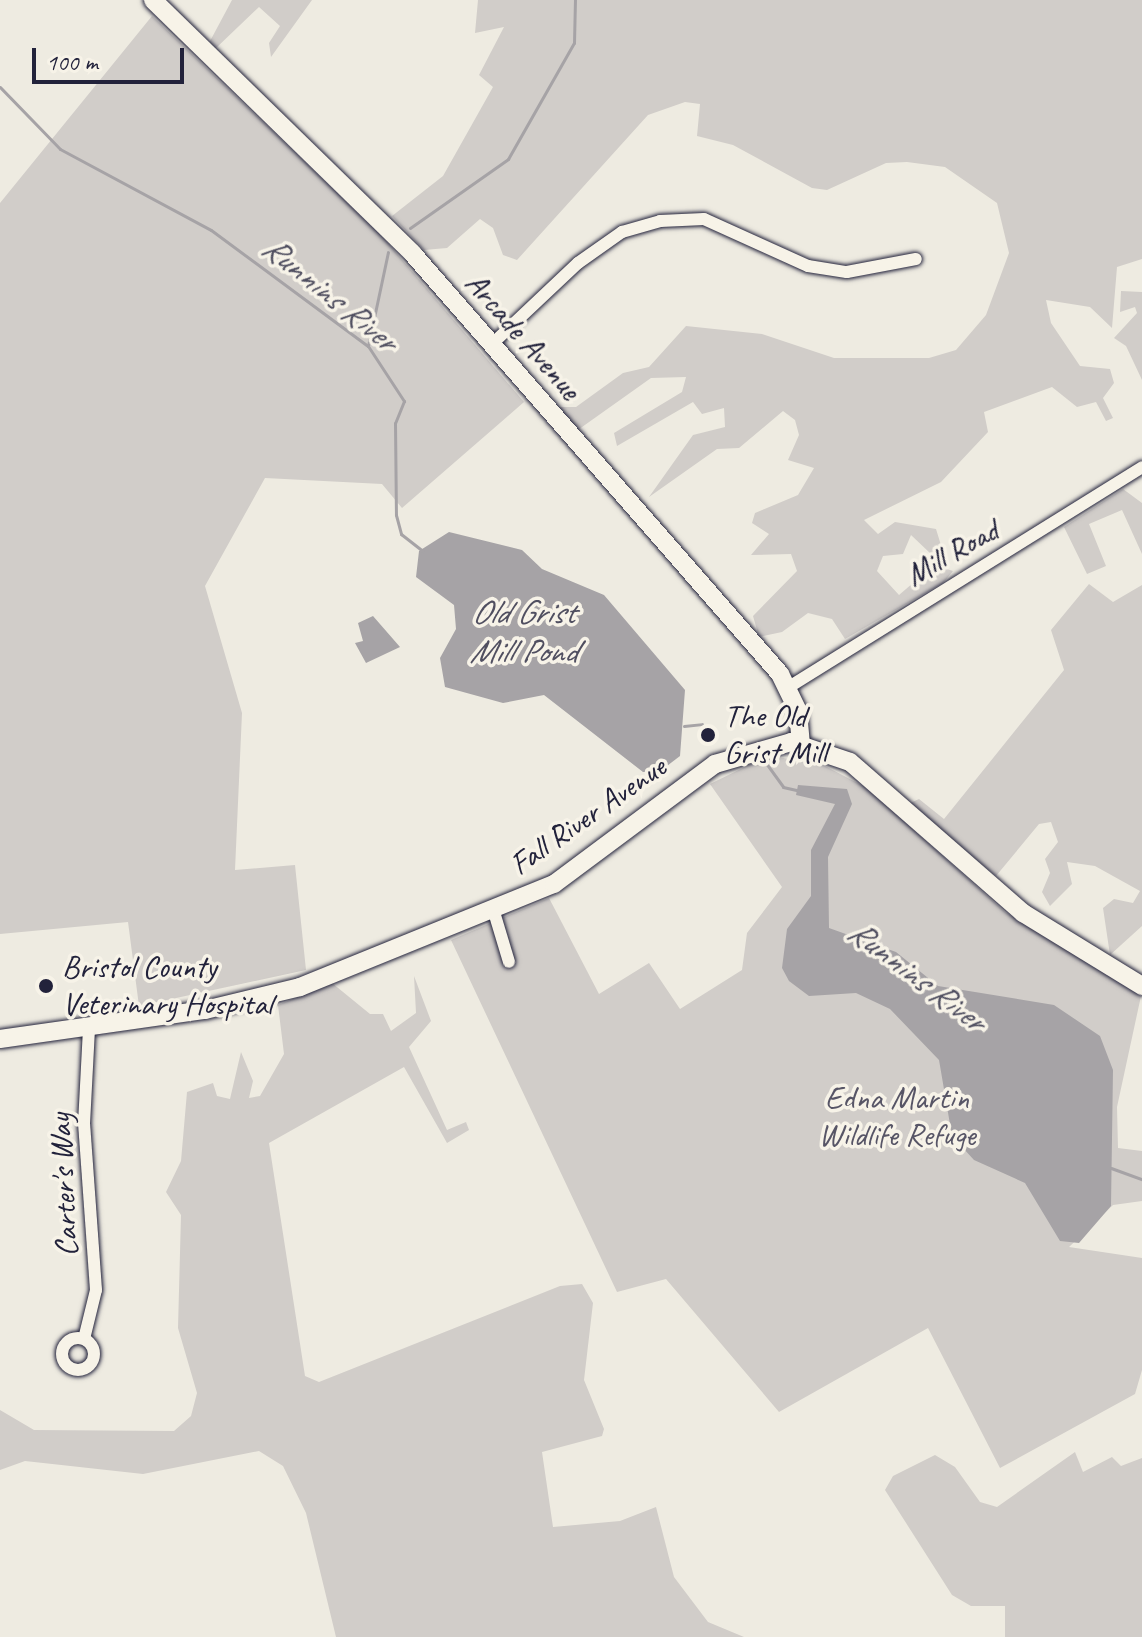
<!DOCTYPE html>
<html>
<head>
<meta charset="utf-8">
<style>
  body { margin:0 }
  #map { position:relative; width:1142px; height:1637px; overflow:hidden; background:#eeebe1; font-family:Caveat,sans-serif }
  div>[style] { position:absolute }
  .green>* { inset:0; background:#d1cdc9 }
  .water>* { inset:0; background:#a6a3a6 }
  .stream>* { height:3px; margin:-1.5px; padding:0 1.5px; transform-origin:1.5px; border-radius:1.5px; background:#a6a3a6 }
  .roads { filter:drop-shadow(0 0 2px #22223b) drop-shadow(0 0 2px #22223b) }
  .minor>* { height:12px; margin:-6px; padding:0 6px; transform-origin:6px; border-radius:6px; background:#f7f3e8 }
  .minor>.ring { margin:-6px; padding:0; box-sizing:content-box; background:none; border:12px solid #f7f3e8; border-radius:50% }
  .secondary>* { height:18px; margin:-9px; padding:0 9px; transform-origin:9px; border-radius:9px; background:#f7f3e8 }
  .dots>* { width:22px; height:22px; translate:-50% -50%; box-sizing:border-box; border:4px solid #f7f3e8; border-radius:50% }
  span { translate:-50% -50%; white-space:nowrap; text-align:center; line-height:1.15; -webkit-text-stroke:7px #f7f3e8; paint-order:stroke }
  .street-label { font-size:32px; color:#22223b }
  .poi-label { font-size:32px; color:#22223b }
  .left { translate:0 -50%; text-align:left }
  .park-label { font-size:32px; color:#575566 }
  .water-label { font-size:34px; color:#504f60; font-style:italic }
  .scale { position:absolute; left:32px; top:48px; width:152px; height:36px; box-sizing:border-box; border:4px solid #22223b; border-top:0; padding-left:10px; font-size:24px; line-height:28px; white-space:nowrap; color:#22223b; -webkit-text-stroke:6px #f7f3e8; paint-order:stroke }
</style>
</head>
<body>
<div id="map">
  <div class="green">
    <i style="clip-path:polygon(232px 0,312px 0,271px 57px,269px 43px,280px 26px,259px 7px,215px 49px,209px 43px)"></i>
    <i style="clip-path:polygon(478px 0,1142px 0,1142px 259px,1117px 267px,1112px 328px,1090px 307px,1046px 300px,1051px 323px,1080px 366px,1110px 369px,1114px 383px,1103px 398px,1113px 418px,1106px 421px,1096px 402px,1077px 407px,1052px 387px,984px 412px,988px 432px,941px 482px,864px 520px,878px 534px,895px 522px,936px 529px,944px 555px,931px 554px,911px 535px,903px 554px,883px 556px,877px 571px,899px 595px,934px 565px,953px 571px,943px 583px,845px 639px,832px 619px,808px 613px,782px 632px,759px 637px,753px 616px,797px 571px,791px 554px,751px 555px,769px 534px,752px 523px,755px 513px,798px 495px,814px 468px,788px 460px,799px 435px,795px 420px,783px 411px,739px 448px,717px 449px,649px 497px,693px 435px,725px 427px,724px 408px,702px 414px,693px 402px,617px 446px,614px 433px,682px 392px,686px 377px,651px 378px,575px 432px,551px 407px,576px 407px,623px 373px,649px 367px,686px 326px,762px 334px,834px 358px,929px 358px,956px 350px,986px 315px,1009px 253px,997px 203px,945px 167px,907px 162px,886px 163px,827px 190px,812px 188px,733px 145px,697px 136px,700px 104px,685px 102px,648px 115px,517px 260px,503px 255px,493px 228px,480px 219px,447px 248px,424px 250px,392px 216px,443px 176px,493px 87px,479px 75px,504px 27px,475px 33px)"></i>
    <i style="clip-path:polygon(152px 16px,380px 234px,524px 402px,402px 508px,382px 484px,265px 478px,205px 586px,242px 713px,235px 870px,295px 865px,306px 970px,139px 1006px,128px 922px,0 934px,0 203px)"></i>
    <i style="clip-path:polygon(1121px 291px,1142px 292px,1142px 380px,1126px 346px,1114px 338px,1137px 313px,1135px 307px,1120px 312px)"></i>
    <i style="clip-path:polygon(1123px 489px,1142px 503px,1142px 554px,1122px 510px,1089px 524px,1106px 566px,1087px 574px,1064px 527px)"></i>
    <i style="clip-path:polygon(1089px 584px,1113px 602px,1142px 585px,1142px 926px,1110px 955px,1103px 908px,1114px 899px,1133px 903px,1140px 891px,1095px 866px,1067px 862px,1072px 884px,1050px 906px,1042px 892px,1050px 873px,1045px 859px,1058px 842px,1051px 822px,1039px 824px,996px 876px,908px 804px,919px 799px,944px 819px,1064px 670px,1051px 630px)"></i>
    <i style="clip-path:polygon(783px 758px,825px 766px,867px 788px,1005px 912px,1141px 996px,1117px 1107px,1118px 1148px,1142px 1151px,1142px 1201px,1113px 1205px,1069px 1247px,1142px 1258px,1142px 1370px,1135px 1394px,1000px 1468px,928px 1328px,779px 1412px,666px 1279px,617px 1292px,451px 940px,549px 898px,599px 994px,649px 963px,680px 1009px,742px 970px,747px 933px,782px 887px,710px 784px,753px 763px)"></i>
    <i style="clip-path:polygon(414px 976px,431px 1021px,409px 1047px,447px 1130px,466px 1122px,469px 1130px,447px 1143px,404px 1067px,269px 1143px,305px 1376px,319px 1382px,560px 1286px,582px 1284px,593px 1303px,584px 1380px,604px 1429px,602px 1436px,542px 1452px,553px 1527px,620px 1521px,656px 1507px,674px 1577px,708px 1622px,744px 1637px,336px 1637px,306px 1513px,283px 1466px,259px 1451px,143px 1474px,25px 1461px,0 1470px,0 1410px,34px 1430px,174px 1431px,191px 1416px,197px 1393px,178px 1328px,181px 1215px,166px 1192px,181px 1161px,187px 1092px,213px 1083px,217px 1096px,230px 1099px,241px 1052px,253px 1081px,249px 1098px,260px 1096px,284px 1054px,278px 1005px,332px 983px,370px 1014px,383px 1014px,391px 1031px,416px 1013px)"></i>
    <i style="clip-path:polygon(1075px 1452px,1083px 1472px,1112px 1457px,1121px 1466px,1142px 1458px,1142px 1637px,1005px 1637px,1005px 1606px,971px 1606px,952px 1595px,885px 1490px,893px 1476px,935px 1455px,955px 1467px,980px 1502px,997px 1507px)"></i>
  </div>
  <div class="water">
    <i style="clip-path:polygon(449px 532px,522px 550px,542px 569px,604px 595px,685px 690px,680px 756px,659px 772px,643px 772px,544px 695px,503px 703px,445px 687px,440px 658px,456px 629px,454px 605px,416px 577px,419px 551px)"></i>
    <i style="clip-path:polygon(373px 616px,400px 647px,366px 663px,355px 643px,363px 641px,358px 623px)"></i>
    <i style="clip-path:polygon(798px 785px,847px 789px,852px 804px,828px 857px,829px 928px,896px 952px,938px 986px,1054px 1005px,1100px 1036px,1113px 1070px,1111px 1206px,1079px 1243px,1060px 1241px,1025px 1183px,974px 1160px,952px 1136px,939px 1060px,890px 1009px,856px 993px,809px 996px,789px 981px,782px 968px,787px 929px,811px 896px,811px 850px,835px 804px,796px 795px)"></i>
  </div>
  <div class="stream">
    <i style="left:0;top:87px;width:86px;rotate:45.9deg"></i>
    <i style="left:60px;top:149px;width:171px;rotate:28.2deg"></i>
    <i style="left:211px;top:230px;width:195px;rotate:36.5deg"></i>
    <i style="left:368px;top:346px;width:66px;rotate:56.8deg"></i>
    <i style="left:404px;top:401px;width:24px;rotate:112deg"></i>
    <i style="left:395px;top:423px;width:92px;rotate:89.4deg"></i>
    <i style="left:396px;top:515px;width:20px;rotate:75deg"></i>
    <i style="left:401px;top:534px;width:28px;rotate:38deg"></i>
    <i style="left:410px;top:228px;width:120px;rotate:-35.1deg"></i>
    <i style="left:508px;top:159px;width:133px;rotate:-60.4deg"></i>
    <i style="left:574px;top:43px;width:43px;rotate:-88.7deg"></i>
    <i style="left:368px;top:346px;width:96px;rotate:-78deg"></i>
    <i style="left:684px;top:726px;width:18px;rotate:-6deg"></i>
    <i style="left:763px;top:759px;width:34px;rotate:54deg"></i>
    <i style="left:783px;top:787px;width:17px;rotate:13deg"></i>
    <i style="left:1111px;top:1168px;width:33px;rotate:20deg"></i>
  </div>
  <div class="roads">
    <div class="minor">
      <i style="left:491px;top:345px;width:120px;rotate:-43.3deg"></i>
      <i style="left:578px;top:263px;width:54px;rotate:-35.2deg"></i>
      <i style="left:622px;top:232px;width:40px;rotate:-16deg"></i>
      <i style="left:660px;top:221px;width:44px;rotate:-2.6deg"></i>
      <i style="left:704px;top:219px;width:114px;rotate:24.3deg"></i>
      <i style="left:808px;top:266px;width:39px;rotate:9deg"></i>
      <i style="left:847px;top:272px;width:70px;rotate:-10.7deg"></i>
      <i style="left:789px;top:687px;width:416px;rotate:-31.9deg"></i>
      <i style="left:494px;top:912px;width:52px;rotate:73.3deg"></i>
      <i class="ring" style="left:62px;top:1338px;width:20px;height:20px"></i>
      <i style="left:84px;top:1339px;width:50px;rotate:-76.2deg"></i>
      <i style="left:96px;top:1290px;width:166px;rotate:-94.1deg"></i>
      <i style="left:84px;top:1124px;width:96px;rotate:-87deg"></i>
    </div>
    <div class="secondary">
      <i style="left:153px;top:0;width:363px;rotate:44.3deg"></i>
      <i style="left:413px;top:254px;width:558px;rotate:48.85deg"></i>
      <i style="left:780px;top:674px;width:41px;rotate:64.1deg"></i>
      <i style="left:798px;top:711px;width:32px;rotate:85deg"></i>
      <i style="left:0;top:1039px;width:207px;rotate:-8.1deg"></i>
      <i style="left:205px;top:1010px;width:98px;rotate:-13.6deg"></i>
      <i style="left:300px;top:987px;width:274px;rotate:-22.1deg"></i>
      <i style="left:554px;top:884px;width:201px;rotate:-36.7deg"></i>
      <i style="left:715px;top:764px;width:79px;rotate:-16.1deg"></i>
      <i style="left:791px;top:742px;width:62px;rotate:18.7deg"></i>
      <i style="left:850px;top:762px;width:230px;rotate:41.1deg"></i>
      <i style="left:1023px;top:913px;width:140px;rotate:31.5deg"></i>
    </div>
  </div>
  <div class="dots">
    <i style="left:708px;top:735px;background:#22223b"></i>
    <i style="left:46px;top:986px;background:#22223b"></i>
  </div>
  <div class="street-label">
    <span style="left:523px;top:336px;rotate:49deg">Arcade Avenue</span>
    <span style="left:952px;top:553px;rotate:-30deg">Mill Road</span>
    <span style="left:588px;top:816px;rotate:-35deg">Fall River Avenue</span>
    <span style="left:64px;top:1185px;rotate:-93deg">Carter's Way</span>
  </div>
  <div class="poi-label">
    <span class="left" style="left:724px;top:735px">The Old<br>Grist Mill</span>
    <span class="left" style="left:62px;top:986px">Bristol County<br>Veterinary Hospital</span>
  </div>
  <div class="park-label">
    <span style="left:897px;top:1117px">Edna Martin<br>Wildlife Refuge</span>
  </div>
  <div class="water-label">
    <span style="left:330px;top:293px;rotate:39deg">Runnins River</span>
    <span style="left:523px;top:631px">Old Grist<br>Mill Pond</span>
    <span style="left:917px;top:975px;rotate:37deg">Runnins River</span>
  </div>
  <div class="scale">100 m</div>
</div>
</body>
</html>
